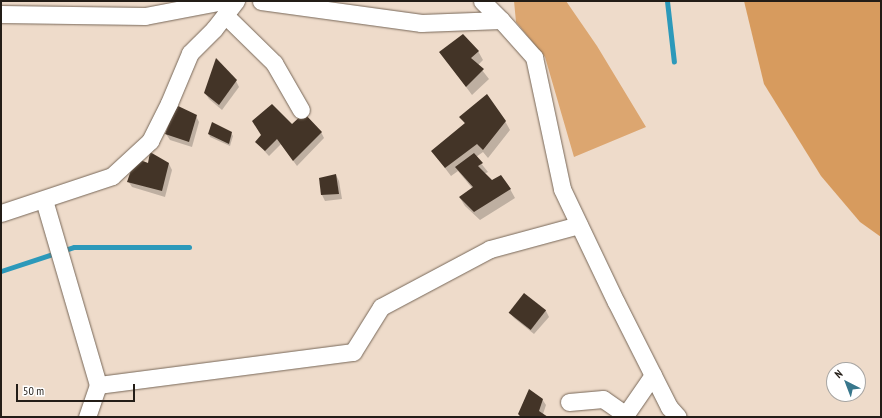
<!DOCTYPE html>
<html>
<head>
<meta charset="utf-8">
<style>
  body { margin:0 }
  #map { position:relative; width:882px; height:418px; overflow:hidden; background:#eedbca; font-family:"PT Sans Narrow",sans-serif }
  div>[style] { position:absolute }
  .green>* { inset:0; background:#dca670 }
  .forest>* { inset:0; background:#d79b5e }
  .shadow>* { inset:0; background:#0003 }
  .stream>* { height:5px; margin:-2.5px; padding:0 2.5px; transform-origin:2.5px; border-radius:2.5px; background:#2c99ba }
  .building>* { inset:0; background:#433427; transform-origin:0 0 }
  .roads { filter:drop-shadow(0 0 1px #776758) drop-shadow(0 0 1px #776758) }
  .street>* { height:17px; margin:-8.5px; padding:0 8.5px; transform-origin:8.5px; border-radius:8.5px; background:#fff }
  span { translate:-50% -50%; white-space:nowrap; text-align:center; line-height:1.15; -webkit-text-stroke:4px #fff; paint-order:stroke }
  .frame { position:absolute; inset:0; border:2px solid #231d17; pointer-events:none }
  .north { position:absolute; left:826px; top:362px; width:40px; height:40px; box-sizing:border-box; background:#fff; border:1px solid #a7a5a2; border-radius:50%; rotate:318deg; font-size:11px; font-weight:700; line-height:16px; text-align:center; color:#231d17 }
  .north::after { content:''; display:block; margin:auto; width:14px; height:18px; background:#38778c; clip-path:polygon(50% 0,100% 100%,50% 72%,0 100%) }
  .scale { position:absolute; left:16px; top:384px; width:119px; height:18px; box-sizing:border-box; border:2px solid #231d17; border-top:0; padding-left:5px; font-size:12px; line-height:14px; white-space:nowrap; color:#231d17; -webkit-text-stroke:3px #fff; paint-order:stroke }
</style>
</head>
<body>
<div id="map">
  <div class="green">
    <i style="clip-path:polygon(514px 1px,566px 1px,597px 46px,646px 127px,574px 157px,545px 57px,516px 22px)"></i>
  </div>
  <div class="forest">
    <i style="clip-path:polygon(744px 1px,881px 1px,881px 237px,860px 222px,821px 176px,764px 84px)"></i>
  </div>
  <div class="shadow">
    <i style="clip-path:polygon(478px 51px,483px 60px,478px 65px,489px 79px,472px 95px,441px 53px)"></i>
    <i style="clip-path:polygon(236px 81px,239px 87px,222px 110px,209px 99px,205px 93px)"></i>
    <i style="clip-path:polygon(196px 116px,199px 122px,192px 147px,170px 140px,166px 134px)"></i>
    <i style="clip-path:polygon(461px 117px,505px 121px,510px 130px,488px 158px,483px 152px,476px 157px,488px 172px,484px 174px,492px 182px,510px 189px,515px 198px,480px 220px,465px 206px,460px 198px,472px 188px,458px 171px,451px 176px,432px 151px,465px 124px)"></i>
    <i style="clip-path:polygon(321px 132px,324px 138px,297px 166px,281px 144px,269px 156px,256px 142px)"></i>
    <i style="clip-path:polygon(231px 133px,233px 136px,230px 146px,210px 137px,209px 134px)"></i>
    <i style="clip-path:polygon(148px 164px,169px 164px,172px 170px,165px 197px,132px 187px,128px 181px)"></i>
    <i style="clip-path:polygon(336px 175px,339px 181px,342px 199px,325px 201px,322px 195px,320px 179px)"></i>
    <i style="clip-path:polygon(524px 294px,546px 311px,549px 317px,534px 334px,514px 318px,510px 313px)"></i>
    <i style="clip-path:polygon(542px 399px,546px 405px,543px 414px,547px 417px,520px 417px,519px 414px)"></i>
  </div>
  <div class="stream">
    <i style="left:667px;top:1px;width:61px;rotate:83.5deg"></i>
    <i style="left:1px;top:271px;width:77px;rotate:-18.2deg"></i>
    <i style="left:74px;top:247px;width:115px"></i>
  </div>
  <div class="building">
    <i style="clip-path:polygon(463px 34px,479px 51px,471px 58px,484px 69px,466px 87px,439px 52px)"></i>
    <i style="clip-path:polygon(216px 58px,237px 80px,219px 105px,204px 93px)"></i>
    <i style="clip-path:polygon(487px 94px,506px 121px,483px 150px,477px 144px,445px 168px,431px 151px,465px 123px,459px 117px)"></i>
    <i style="clip-path:polygon(272px 104px,292px 124px,304px 113px,322px 132px,293px 161px,277px 139px,265px 151px,255px 142px,261px 135px,252px 121px)"></i>
    <i style="clip-path:polygon(176px 105px,197px 115px,189px 142px,165px 134px)"></i>
    <i style="clip-path:polygon(212px 122px,232px 132px,229px 144px,208px 134px)"></i>
    <i style="clip-path:polygon(150px 152px,169px 163px,162px 191px,127px 182px,135px 158px,148px 163px)"></i>
    <i style="clip-path:polygon(474px 153px,483px 163px,478px 166px,492px 180px,501px 175px,511px 189px,474px 212px,459px 197px,473px 187px,455px 167px)"></i>
    <i style="clip-path:polygon(336px 174px,339px 194px,321px 195px,319px 178px)"></i>
    <i style="left:524px;top:293px;width:28px;height:25px;rotate:38deg"></i>
    <i style="clip-path:polygon(529px 389px,543px 399px,539px 411px,548px 417px,521px 417px,518px 414px)"></i>
  </div>
  <div class="roads">
    <div class="street">
      <i style="left:261px;top:1px;width:162px;rotate:7.8deg"></i>
      <i style="left:421px;top:23px;width:80px;rotate:-2.1deg"></i>
      <i style="left:501px;top:20px;width:50px;rotate:48.3deg"></i>
      <i style="left:534px;top:57px;width:135px;rotate:78deg"></i>
      <i style="left:562px;top:189px;width:125px;rotate:64.5deg"></i>
      <i style="left:616px;top:302px;width:118px;rotate:63.2deg"></i>
      <i style="left:669px;top:407px;width:13px;rotate:48deg"></i>
      <i style="left:482px;top:1px;width:27px;rotate:45deg"></i>
      <i style="left:1px;top:14px;width:144px;rotate:0.8deg"></i>
      <i style="left:145px;top:16px;width:80px;rotate:-10.8deg"></i>
      <i style="left:225px;top:15px;width:69px;rotate:44.4deg"></i>
      <i style="left:274px;top:63px;width:54px;rotate:60.1deg"></i>
      <i style="left:44px;top:200px;width:193px;rotate:73.7deg"></i>
      <i style="left:98px;top:385px;width:34px;rotate:109deg"></i>
      <i style="left:1px;top:213px;width:117px;rotate:-18.4deg"></i>
      <i style="left:112px;top:176px;width:52px;rotate:-42.6deg"></i>
      <i style="left:150px;top:141px;width:42px;rotate:-63.4deg"></i>
      <i style="left:169px;top:103px;width:54px;rotate:-67.2deg"></i>
      <i style="left:190px;top:53px;width:34px;rotate:-45deg"></i>
      <i style="left:214px;top:29px;width:36px;rotate:-52deg"></i>
      <i style="left:98px;top:385px;width:257px;rotate:-7.4deg"></i>
      <i style="left:353px;top:352px;width:53px;rotate:-58.1deg"></i>
      <i style="left:381px;top:307px;width:123px;rotate:-28deg"></i>
      <i style="left:490px;top:249px;width:92px;rotate:-15.1deg"></i>
      <i style="left:569px;top:402px;width:34px;rotate:-5deg"></i>
      <i style="left:603px;top:399px;width:28px;rotate:35deg"></i>
      <i style="left:624px;top:417px;width:51px;rotate:-55.4deg"></i>
    </div>
  </div>
  <div class="frame"></div>
  <div class="north">N</div>
  <div class="scale">50 m</div>
</div>
</body>
</html>
